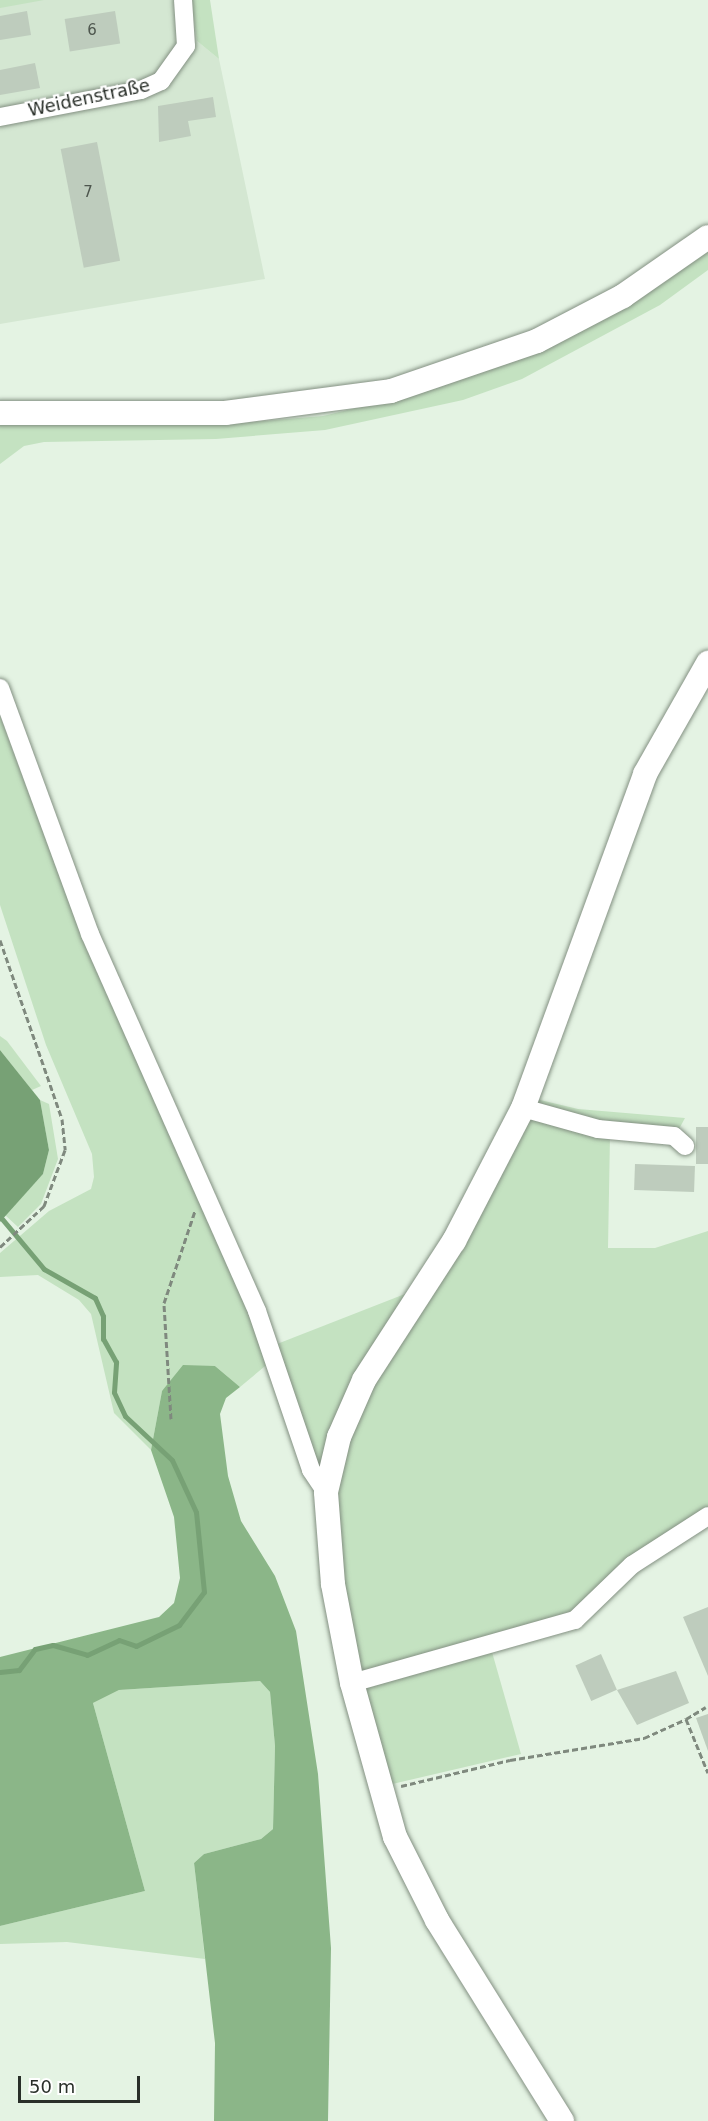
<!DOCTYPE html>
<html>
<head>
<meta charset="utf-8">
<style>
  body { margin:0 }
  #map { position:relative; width:708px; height:2121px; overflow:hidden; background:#e4f3e3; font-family:"DejaVu Sans",sans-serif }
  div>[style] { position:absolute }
  .built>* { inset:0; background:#d4e7d2 }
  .green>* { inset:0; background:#c4e2c1 }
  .forest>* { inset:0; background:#8bb688 }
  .water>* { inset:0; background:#77a175 }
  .stream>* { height:5px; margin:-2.5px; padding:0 2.5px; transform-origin:2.5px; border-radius:2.5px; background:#77a175 }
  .building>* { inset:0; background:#beccbd; transform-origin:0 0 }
  .path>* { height:3px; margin-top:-1.5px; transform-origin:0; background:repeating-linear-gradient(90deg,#7f897e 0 6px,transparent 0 9px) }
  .roads { filter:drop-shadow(0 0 2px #839082) drop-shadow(0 0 2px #839082) }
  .minor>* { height:18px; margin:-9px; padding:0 9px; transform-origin:9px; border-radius:9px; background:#fff }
  .major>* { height:24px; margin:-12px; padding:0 12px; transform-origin:12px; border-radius:12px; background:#fff }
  span { translate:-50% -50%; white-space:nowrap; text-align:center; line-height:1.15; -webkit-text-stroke:4.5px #fff; paint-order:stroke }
  .number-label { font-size:15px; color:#4e564e }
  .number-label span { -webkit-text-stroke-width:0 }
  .street-label { font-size:18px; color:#292f29 }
  .scale { position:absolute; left:18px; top:2076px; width:122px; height:27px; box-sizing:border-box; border:3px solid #292f29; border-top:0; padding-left:8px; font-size:18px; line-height:21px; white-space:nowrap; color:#292f29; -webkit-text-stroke:4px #fff; paint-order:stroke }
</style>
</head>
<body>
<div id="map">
  <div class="built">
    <i style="clip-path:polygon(0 0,191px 0,197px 41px,219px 59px,265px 279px,0 324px)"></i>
  </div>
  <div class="green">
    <i style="clip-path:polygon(0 0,44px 0,0 8px)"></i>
    <i style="clip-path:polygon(191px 0,210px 0,219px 59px,197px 41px)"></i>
    <i style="clip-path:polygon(708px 249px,708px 270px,660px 305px,522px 379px,463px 400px,325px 430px,216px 439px,44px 442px,24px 446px,0 464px,0 421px,215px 425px,323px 416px,434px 389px,551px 346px)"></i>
    <i style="clip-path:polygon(0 716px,82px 937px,270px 1362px,240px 1387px,215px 1366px,162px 1391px,151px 1450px,114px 1413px,91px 1314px,79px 1300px,38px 1275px,0 1277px,0 1253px,49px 1211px,91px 1189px,94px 1177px,92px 1154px,46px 1045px,0 905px)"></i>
    <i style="clip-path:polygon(0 1036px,7px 1041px,41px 1086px,32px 1090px,0 1050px)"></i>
    <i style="clip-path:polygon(536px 1099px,578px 1109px,685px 1118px,679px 1129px,635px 1129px,535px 1105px)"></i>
    <i style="clip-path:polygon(40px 1100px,49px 1104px,58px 1159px,41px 1204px,18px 1227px,5px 1215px,43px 1174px,49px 1150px)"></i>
    <i style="clip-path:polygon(527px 1118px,610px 1136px,608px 1248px,655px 1248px,708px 1231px,708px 1508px,570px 1619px,362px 1676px,345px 1609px,337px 1476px,366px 1393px)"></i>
    <i style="clip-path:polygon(410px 1292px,320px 1469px,277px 1344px)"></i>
    <i style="clip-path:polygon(492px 1652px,521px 1754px,388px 1785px,361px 1693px,367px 1686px)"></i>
    <i style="clip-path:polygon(260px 1681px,270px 1692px,275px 1746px,273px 1829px,261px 1839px,204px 1854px,194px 1863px,205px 1959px,67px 1942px,0 1944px,0 1926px,145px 1891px,93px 1703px,119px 1690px)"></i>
  </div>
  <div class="forest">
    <i style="clip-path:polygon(183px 1365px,215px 1366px,240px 1387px,226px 1398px,220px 1414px,228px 1476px,241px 1521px,275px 1576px,296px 1631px,318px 1774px,331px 1948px,328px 2121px,214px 2121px,215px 2043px,194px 1863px,204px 1854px,261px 1839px,273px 1829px,275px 1746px,270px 1692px,260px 1681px,119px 1690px,93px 1703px,145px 1891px,0 1926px,0 1657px,159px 1617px,174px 1603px,180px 1578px,174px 1517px,151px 1450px,162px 1391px)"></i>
  </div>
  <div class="water">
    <i style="clip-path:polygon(0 1050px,40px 1100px,49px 1150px,43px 1174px,0 1222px)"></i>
  </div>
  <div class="stream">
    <i style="left:0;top:1672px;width:19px;rotate:-6deg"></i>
    <i style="left:19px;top:1670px;width:26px;rotate:-53deg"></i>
    <i style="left:35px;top:1649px;width:18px;rotate:-13deg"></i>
    <i style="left:53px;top:1645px;width:35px;rotate:16deg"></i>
    <i style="left:87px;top:1655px;width:35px;rotate:-25deg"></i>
    <i style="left:119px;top:1640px;width:18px;rotate:19deg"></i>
    <i style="left:136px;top:1646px;width:48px;rotate:-26deg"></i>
    <i style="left:179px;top:1625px;width:41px;rotate:-52.9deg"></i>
    <i style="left:204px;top:1592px;width:80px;rotate:-95.7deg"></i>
    <i style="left:196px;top:1512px;width:57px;rotate:-114.8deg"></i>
    <i style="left:172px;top:1460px;width:64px;rotate:-136.9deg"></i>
    <i style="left:125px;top:1416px;width:26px;rotate:-115deg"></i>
    <i style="left:114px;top:1392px;width:30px;rotate:-86deg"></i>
    <i style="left:116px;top:1362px;width:26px;rotate:-119deg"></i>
    <i style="left:103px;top:1339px;width:23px;rotate:-90deg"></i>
    <i style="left:103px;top:1316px;width:20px;rotate:-114deg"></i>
    <i style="left:95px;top:1298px;width:59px;rotate:-150.4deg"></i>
    <i style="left:44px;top:1269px;width:65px;rotate:-130deg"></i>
  </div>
  <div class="building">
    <i style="clip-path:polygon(27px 11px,31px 35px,0 40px,0 16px)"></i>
    <i style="left:115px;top:11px;width:33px;height:51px;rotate:81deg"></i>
    <i style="clip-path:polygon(35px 63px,40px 88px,0 95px,0 70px)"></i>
    <i style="clip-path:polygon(213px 97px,216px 117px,188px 121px,191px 136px,159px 142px,158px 106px)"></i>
    <i style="left:97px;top:142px;width:121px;height:37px;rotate:79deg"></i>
    <i style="left:696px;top:1127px;width:12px;height:37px"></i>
    <i style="left:635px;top:1164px;width:60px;height:26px;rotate:2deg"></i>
    <i style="clip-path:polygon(708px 1607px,708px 1676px,683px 1617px)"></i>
    <i style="left:601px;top:1654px;width:39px;height:28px;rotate:66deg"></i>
    <i style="clip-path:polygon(676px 1671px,689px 1703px,637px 1725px,617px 1690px)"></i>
    <i style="clip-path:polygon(708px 1714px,708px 1751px,696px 1718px)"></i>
  </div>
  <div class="path">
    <i style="left:0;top:940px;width:189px;rotate:70.9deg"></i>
    <i style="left:62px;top:1119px;width:31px;rotate:84deg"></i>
    <i style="left:65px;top:1150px;width:60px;rotate:110.6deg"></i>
    <i style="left:44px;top:1206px;width:60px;rotate:137deg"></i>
    <i style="left:171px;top:1419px;width:116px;rotate:-93.5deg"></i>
    <i style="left:164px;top:1303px;width:97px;rotate:-71.4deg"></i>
    <i style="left:686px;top:1719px;width:23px;rotate:-31deg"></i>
    <i style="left:401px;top:1786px;width:112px;rotate:-13.4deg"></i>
    <i style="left:510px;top:1760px;width:136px;rotate:-9.3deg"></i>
    <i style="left:644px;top:1738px;width:46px;rotate:-24.3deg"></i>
    <i style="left:686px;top:1719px;width:58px;rotate:67.8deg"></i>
  </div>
  <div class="roads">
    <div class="minor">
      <i style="left:0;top:117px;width:144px;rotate:-10.8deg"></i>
      <i style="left:141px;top:90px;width:22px;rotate:-24deg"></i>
      <i style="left:161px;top:81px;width:43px;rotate:-54.5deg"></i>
      <i style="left:186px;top:46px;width:46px;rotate:-93.7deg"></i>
      <i style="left:0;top:688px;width:262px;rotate:69.9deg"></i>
      <i style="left:90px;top:934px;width:412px;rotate:66.1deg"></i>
      <i style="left:257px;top:1311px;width:168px;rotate:71.2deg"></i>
      <i style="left:311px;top:1470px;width:27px;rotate:56deg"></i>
      <i style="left:523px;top:1108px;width:78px;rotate:15.6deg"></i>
      <i style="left:598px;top:1129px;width:76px;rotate:5.3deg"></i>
      <i style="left:674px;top:1136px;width:15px;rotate:42deg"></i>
      <i style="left:352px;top:1683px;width:232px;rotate:-15.8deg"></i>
      <i style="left:575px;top:1620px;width:79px;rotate:-44deg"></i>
      <i style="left:632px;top:1565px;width:90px;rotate:-32.8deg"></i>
    </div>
    <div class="major">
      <i style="left:0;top:413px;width:225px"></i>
      <i style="left:225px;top:413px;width:167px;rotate:-7.5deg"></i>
      <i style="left:391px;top:391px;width:154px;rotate:-18.9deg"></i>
      <i style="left:537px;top:341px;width:97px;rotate:-27.6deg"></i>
      <i style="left:623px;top:296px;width:103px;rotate:-34.8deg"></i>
      <i style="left:562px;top:2121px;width:237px;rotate:-121.9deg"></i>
      <i style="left:437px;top:1920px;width:93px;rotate:-116.8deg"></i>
      <i style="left:395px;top:1837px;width:160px;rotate:-105.6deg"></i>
      <i style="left:352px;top:1683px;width:101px;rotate:-100.9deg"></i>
      <i style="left:333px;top:1584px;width:92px;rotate:-94.4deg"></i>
      <i style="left:326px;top:1492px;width:57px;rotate:-76.7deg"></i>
      <i style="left:339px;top:1437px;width:62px;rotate:-66.3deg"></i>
      <i style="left:364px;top:1380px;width:166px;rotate:-57.1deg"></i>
      <i style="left:454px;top:1241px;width:150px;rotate:-62.6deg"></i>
      <i style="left:523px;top:1108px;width:356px;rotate:-69.9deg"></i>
      <i style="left:645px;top:774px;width:128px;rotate:-60.4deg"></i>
    </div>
  </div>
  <div class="number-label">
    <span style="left:92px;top:31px">6</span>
    <span style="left:88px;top:193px">7</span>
  </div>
  <div class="street-label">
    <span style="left:89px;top:98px;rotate:-12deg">Weidenstraße</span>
  </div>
  <div class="scale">50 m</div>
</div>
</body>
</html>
